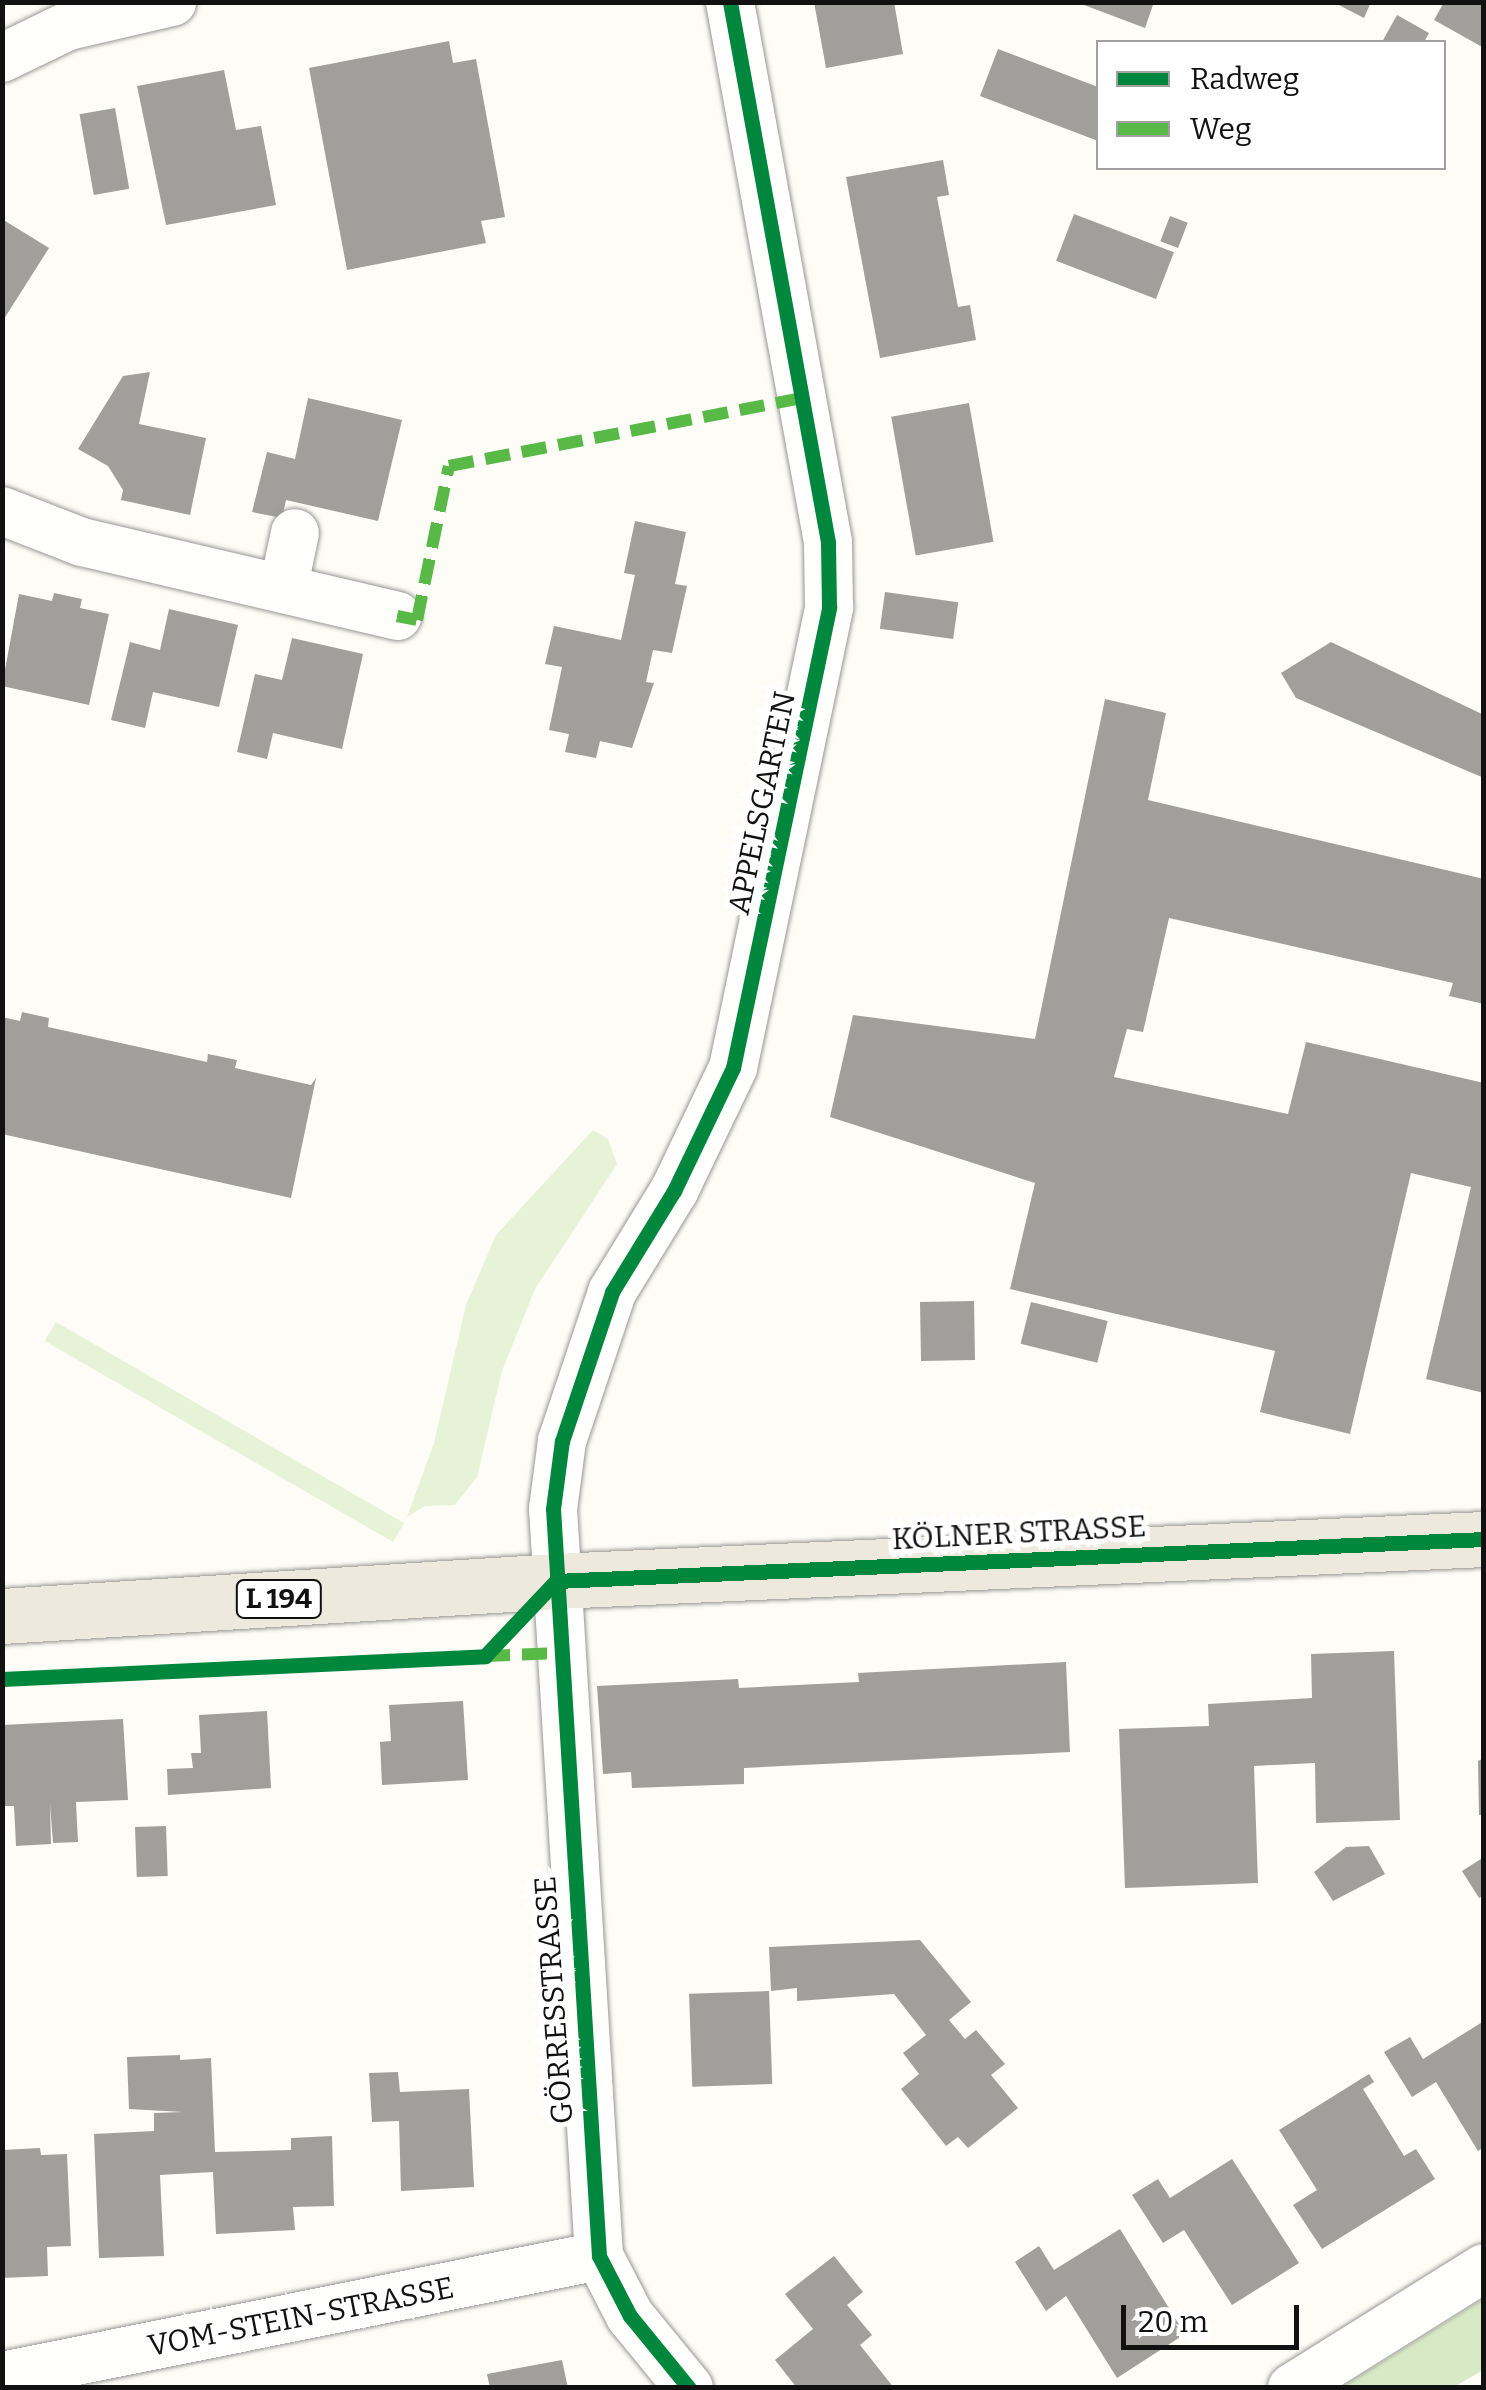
<!DOCTYPE html>
<html>
<head>
<meta charset="utf-8">
<style>
  body { margin:0 }
  #map { position:relative; width:1486px; height:2390px; overflow:hidden; background:#fdfcf7; font-family:Bitter,serif }
  div>[style] { position:absolute }
  .green>* { inset:0; background:#e7f3d7; transform-origin:0 0 }
  .forest>* { inset:0; background:#d8eac5 }
  .building>* { inset:0; background:#a19f9c; transform-origin:0 0 }
  .roads { filter:drop-shadow(0 0 2px #979795) drop-shadow(0 0 2px #979795) }
  .street>* { height:48px; margin:-24px; padding:0 24px; transform-origin:24px; border-radius:24px; background:#fffffe }
  .primary>* { height:55px; margin:-27.5px; padding:0 27.5px; transform-origin:27.5px; border-radius:27.5px; background:#ede9dc }
  .quiet>* { height:12px; margin-top:-6px; transform-origin:0; background:repeating-linear-gradient(90deg,#58b947 0 25px,transparent 0 37px) }
  .cycleway>* { height:15px; margin:-7.5px; padding:0 7.5px; transform-origin:7.5px; border-radius:7.5px; background:#00873e }
  span { translate:-50% -50%; white-space:nowrap; text-align:center; line-height:1.15; -webkit-text-stroke:10px #fff; paint-order:stroke }
  .shield-label span { padding:2px 8px; background:#fff; border:2px solid; border-radius:8px; -webkit-text-stroke-width:0 }
  .shield-label { font-size:28px; color:#111; font-weight:700 }
  .street-label { font-size:30px; color:#111 }
  .frame { position:absolute; inset:0; border:5px solid #111; pointer-events:none }
  .legend { position:absolute; left:1096px; top:40px; width:350px; height:130px; box-sizing:border-box; background:#fff; border:2px solid #a0a0a0; margin:0; padding:12px 18px; list-style:none; font-size:30px; color:#111 }
  .legend li { display:flex; align-items:center; gap:20px; height:50px }
  .legend b { width:50px; border:2px solid #a0a0a0 }
  .scale { position:absolute; left:1121px; top:2305px; width:178px; height:45px; box-sizing:border-box; border:5px solid #111; border-top:0; padding-left:12px; font-size:30px; line-height:35px; white-space:nowrap; color:#111; -webkit-text-stroke:8px #fff; paint-order:stroke }
</style>
</head>
<body>
<div id="map">
  <div class="green">
    <i style="clip-path:polygon(593px 1130px,608px 1139px,617px 1164px,535px 1289px,502px 1371px,477px 1477px,455px 1505px,425px 1506px,407px 1517px,434px 1443px,466px 1305px,496px 1235px)"></i>
    <i style="left:404px;top:1523px;width:22px;height:402px;rotate:120deg"></i>
  </div>
  <div class="forest">
    <i style="clip-path:polygon(1483px 2299px,1483px 2370px,1454px 2387px,1342px 2387px)"></i>
  </div>
  <div class="building">
    <i style="clip-path:polygon(814px 2px,894px 2px,903px 54px,826px 68px)"></i>
    <i style="clip-path:polygon(1076px 2px,1154px 2px,1145px 28px)"></i>
    <i style="clip-path:polygon(1333px 2px,1371px 2px,1364px 18px)"></i>
    <i style="clip-path:polygon(1444px 2px,1484px 2px,1484px 48px,1434px 20px)"></i>
    <i style="clip-path:polygon(1397px 15px,1429px 33px,1424px 42px,1382px 42px)"></i>
    <i style="clip-path:polygon(449px 41px,453px 63px,476px 59px,505px 217px,481px 221px,486px 243px,347px 270px,309px 68px)"></i>
    <i style="clip-path:polygon(998px 49px,1098px 87px,1098px 141px,980px 96px)"></i>
    <i style="clip-path:polygon(224px 70px,236px 130px,261px 126px,276px 205px,166px 225px,137px 86px)"></i>
    <i style="left:115px;top:108px;width:82px;height:36px;rotate:80deg"></i>
    <i style="clip-path:polygon(943px 160px,949px 195px,937px 197px,958px 307px,970px 305px,976px 340px,880px 358px,846px 177px)"></i>
    <i style="left:1074px;top:214px;width:107px;height:50px;rotate:21deg"></i>
    <i style="left:1170px;top:216px;width:19px;height:27px;rotate:21deg"></i>
    <i style="clip-path:polygon(2px 219px,49px 248px,2px 322px)"></i>
    <i style="clip-path:polygon(150px 372px,139px 424px,206px 438px,190px 515px,121px 500px,123px 490px,108px 466px,78px 449px,123px 376px)"></i>
    <i style="clip-path:polygon(308px 398px,402px 420px,378px 521px,286px 500px,282px 518px,252px 512px,267px 452px,295px 459px)"></i>
    <i style="left:969px;top:403px;width:141px;height:79px;rotate:80deg"></i>
    <i style="clip-path:polygon(635px 521px,686px 532px,675px 584px,687px 586px,672px 653px,653px 650px,646px 682px,654px 683px,632px 748px,600px 741px,596px 758px,565px 752px,569px 734px,549px 730px,562px 667px,545px 664px,554px 626px,621px 640px,635px 575px,624px 573px)"></i>
    <i style="left:885px;top:592px;width:74px;height:37px;rotate:8deg"></i>
    <i style="clip-path:polygon(54px 593px,82px 599px,80px 608px,109px 614px,89px 705px,2px 686px,19px 594px,52px 601px)"></i>
    <i style="clip-path:polygon(169px 609px,238px 625px,219px 707px,153px 692px,145px 728px,111px 720px,130px 642px,160px 650px)"></i>
    <i style="clip-path:polygon(292px 638px,363px 654px,342px 749px,273px 733px,267px 759px,237px 752px,255px 674px,282px 680px)"></i>
    <i style="clip-path:polygon(1331px 642px,1484px 715px,1484px 778px,1296px 698px,1281px 673px)"></i>
    <i style="clip-path:polygon(1105px 699px,1166px 713px,1148px 800px,1484px 879px,1484px 1004px,1449px 996px,1453px 983px,1169px 918px,1143px 1032px,1127px 1029px,1114px 1077px,1288px 1114px,1306px 1042px,1484px 1083px,1484px 1393px,1426px 1379px,1471px 1187px,1411px 1173px,1350px 1434px,1260px 1412px,1275px 1351px,1010px 1289px,1035px 1183px,830px 1117px,853px 1015px,1035px 1039px)"></i>
    <i style="clip-path:polygon(22px 1012px,49px 1018px,48px 1027px,207px 1062px,208px 1054px,237px 1060px,235px 1068px,311px 1085px,316px 1078px,291px 1198px,2px 1134px,2px 1017px,20px 1021px)"></i>
    <i style="left:974px;top:1301px;width:59px;height:54px;rotate:89deg"></i>
    <i style="left:1031px;top:1302px;width:79px;height:43px;rotate:14deg"></i>
    <i style="clip-path:polygon(1394px 1651px,1400px 1820px,1316px 1823px,1315px 1763px,1254px 1766px,1258px 1883px,1125px 1888px,1119px 1729px,1209px 1726px,1208px 1704px,1312px 1698px,1311px 1654px)"></i>
    <i style="clip-path:polygon(1066px 1662px,1070px 1752px,744px 1768px,744px 1784px,632px 1788px,631px 1772px,603px 1774px,597px 1686px,738px 1679px,739px 1688px,859px 1682px,858px 1673px)"></i>
    <i style="clip-path:polygon(463px 1701px,468px 1780px,382px 1785px,380px 1742px,391px 1741px,389px 1705px)"></i>
    <i style="clip-path:polygon(267px 1711px,271px 1788px,168px 1795px,167px 1769px,193px 1768px,191px 1753px,201px 1753px,199px 1715px)"></i>
    <i style="clip-path:polygon(123px 1719px,128px 1800px,76px 1802px,78px 1842px,53px 1843px,50px 1804px,51px 1844px,16px 1846px,14px 1806px,2px 1806px,2px 1725px)"></i>
    <i style="clip-path:polygon(1484px 1758px,1484px 1815px,1479px 1815px,1478px 1761px)"></i>
    <i style="left:166px;top:1826px;width:50px;height:31px;rotate:88deg"></i>
    <i style="clip-path:polygon(1369px 1846px,1385px 1874px,1333px 1901px,1314px 1872px,1346px 1847px)"></i>
    <i style="clip-path:polygon(1484px 1857px,1484px 1895px,1479px 1898px,1462px 1871px)"></i>
    <i style="clip-path:polygon(920px 1940px,971px 2002px,949px 2020px,965px 2039px,976px 2030px,1005px 2064px,991px 2075px,1018px 2108px,968px 2148px,958px 2137px,946px 2146px,901px 2089px,919px 2074px,903px 2053px,926px 2035px,894px 1994px,797px 2001px,797px 1988px,771px 1991px,769px 1947px)"></i>
    <i style="left:769px;top:1991px;width:93px;height:80px;rotate:88deg"></i>
    <i style="clip-path:polygon(1484px 2021px,1484px 2147px,1478px 2151px,1436px 2082px,1412px 2097px,1384px 2052px,1410px 2037px,1423px 2059px)"></i>
    <i style="clip-path:polygon(180px 2055px,180px 2060px,211px 2058px,215px 2152px,291px 2150px,291px 2138px,332px 2136px,334px 2206px,293px 2207px,295px 2230px,216px 2234px,213px 2172px,160px 2175px,164px 2256px,99px 2258px,94px 2134px,154px 2131px,154px 2113px,183px 2112px,129px 2109px,127px 2057px)"></i>
    <i style="clip-path:polygon(398px 2072px,400px 2092px,469px 2089px,474px 2187px,401px 2191px,399px 2121px,372px 2122px,369px 2073px)"></i>
    <i style="clip-path:polygon(1369px 2074px,1374px 2082px,1363px 2089px,1404px 2156px,1416px 2149px,1435px 2179px,1322px 2249px,1293px 2205px,1317px 2190px,1279px 2130px)"></i>
    <i style="clip-path:polygon(40px 2148px,41px 2155px,67px 2154px,71px 2246px,47px 2247px,48px 2276px,2px 2278px,2px 2150px)"></i>
    <i style="clip-path:polygon(1232px 2159px,1299px 2263px,1232px 2305px,1184px 2230px,1163px 2243px,1132px 2195px,1158px 2179px,1170px 2198px)"></i>
    <i style="clip-path:polygon(1120px 2229px,1185px 2334px,1117px 2378px,1066px 2296px,1046px 2311px,1015px 2262px,1039px 2246px,1054px 2270px)"></i>
    <i style="clip-path:polygon(834px 2256px,863px 2292px,847px 2305px,872px 2335px,860px 2345px,894px 2388px,797px 2388px,775px 2360px,813px 2329px,785px 2294px)"></i>
    <i style="clip-path:polygon(562px 2360px,568px 2388px,490px 2388px,487px 2374px)"></i>
  </div>
  <div class="roads">
    <div class="street">
      <i style="left:2px;top:58px;width:73px;rotate:-25.9deg"></i>
      <i style="left:68px;top:26px;width:107px;rotate:-13deg"></i>
      <i style="left:2px;top:511px;width:86px;rotate:21.2deg"></i>
      <i style="left:82px;top:542px;width:324px;rotate:13.2deg"></i>
      <i style="left:284px;top:585px;width:53px;rotate:-78.1deg"></i>
      <i style="left:2px;top:2376px;width:609px;rotate:-11.37deg"></i>
      <i style="left:689px;top:2388px;width:93px;rotate:-129.3deg"></i>
      <i style="left:630px;top:2316px;width:68px;rotate:-117.3deg"></i>
      <i style="left:599px;top:2256px;width:748px;rotate:-93.52deg"></i>
      <i style="left:553px;top:1509px;width:69px;rotate:-82.5deg"></i>
      <i style="left:562px;top:1441px;width:157px;rotate:-71.4deg"></i>
      <i style="left:612px;top:1292px;width:119px;rotate:-58.5deg"></i>
      <i style="left:674px;top:1191px;width:136px;rotate:-64.4deg"></i>
      <i style="left:733px;top:1068px;width:471px;rotate:-78.2deg"></i>
      <i style="left:829px;top:607px;width:65px;rotate:-90.9deg"></i>
      <i style="left:828px;top:542px;width:549px;rotate:-100.29deg"></i>
      <i style="left:1292px;top:2388px;width:226px;rotate:-32deg"></i>
    </div>
    <div class="primary">
      <i style="left:2px;top:1616px;width:555px;rotate:-3.61deg"></i>
      <i style="left:556px;top:1581px;width:929px;rotate:-2.59deg"></i>
    </div>
  </div>
  <div class="quiet">
    <i style="left:397px;top:616px;width:20px;rotate:11deg"></i>
    <i style="left:417px;top:620px;width:157px;rotate:-78.3deg"></i>
    <i style="left:449px;top:466px;width:359px;rotate:-10.9deg"></i>
    <i style="left:485px;top:1656px;width:74px;rotate:-2.3deg"></i>
  </div>
  <div class="cycleway">
    <i style="left:556px;top:1581px;width:929px;rotate:-2.59deg"></i>
    <i style="left:2px;top:1679px;width:484px;rotate:-2.7deg"></i>
    <i style="left:485px;top:1656px;width:103px;rotate:-46.6deg"></i>
    <i style="left:689px;top:2388px;width:93px;rotate:-129.3deg"></i>
    <i style="left:630px;top:2316px;width:68px;rotate:-117.3deg"></i>
    <i style="left:599px;top:2256px;width:748px;rotate:-93.52deg"></i>
    <i style="left:553px;top:1509px;width:69px;rotate:-82.5deg"></i>
    <i style="left:562px;top:1441px;width:157px;rotate:-71.4deg"></i>
    <i style="left:612px;top:1292px;width:119px;rotate:-58.5deg"></i>
    <i style="left:674px;top:1191px;width:136px;rotate:-64.4deg"></i>
    <i style="left:733px;top:1068px;width:471px;rotate:-78.2deg"></i>
    <i style="left:829px;top:607px;width:65px;rotate:-90.9deg"></i>
    <i style="left:828px;top:542px;width:549px;rotate:-100.29deg"></i>
  </div>
  <div class="shield-label">
    <span style="left:279px;top:1599px">L 194</span>
  </div>
  <div class="street-label">
    <span style="left:762px;top:803px;rotate:-78deg">APPELSGARTEN</span>
    <span style="left:1019px;top:1533px;rotate:-3deg">KÖLNER STRASSE</span>
    <span style="left:554px;top:2000px;rotate:-94deg">GÖRRESSTRASSE</span>
    <span style="left:301px;top:2317px;rotate:-11deg">VOM-STEIN-STRASSE</span>
  </div>
  <div class="frame"></div>
  <ul class="legend">
  <li><b style="height:12px;background:#00873e"></b>Radweg</li>
  <li><b style="height:12px;background:#58b947"></b>Weg</li>
  </ul>
  <div class="scale">20 m</div>
</div>
</body>
</html>
